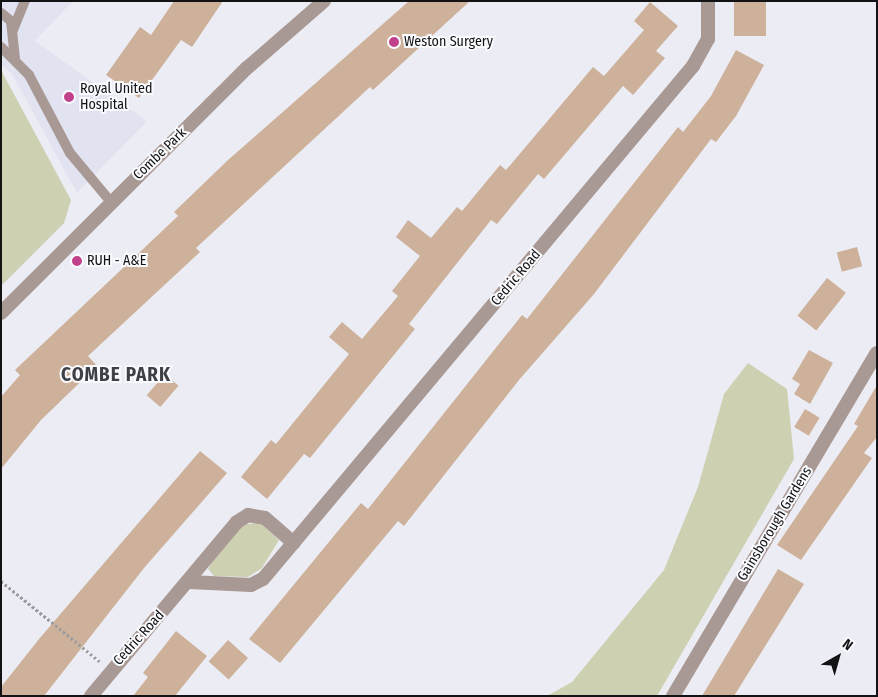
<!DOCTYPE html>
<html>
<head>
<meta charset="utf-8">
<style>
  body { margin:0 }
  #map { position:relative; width:878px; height:697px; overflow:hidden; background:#ecedf4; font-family:"Fira Sans Condensed",sans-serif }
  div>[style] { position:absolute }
  .built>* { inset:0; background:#e1e3f1 }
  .green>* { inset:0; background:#cdd0b1 }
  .building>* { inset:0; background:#cdb19b; transform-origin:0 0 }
  .path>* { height:3px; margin-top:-1.5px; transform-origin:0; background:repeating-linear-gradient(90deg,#9b9ba0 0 2.5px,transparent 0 5px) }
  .service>* { height:10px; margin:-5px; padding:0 5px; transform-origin:5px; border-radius:5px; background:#a99994 }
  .minor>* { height:14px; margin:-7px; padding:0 7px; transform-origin:7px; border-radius:7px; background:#a99994 }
  .tertiary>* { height:14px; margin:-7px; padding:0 7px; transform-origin:7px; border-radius:7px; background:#a99994 }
  .dots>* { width:14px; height:14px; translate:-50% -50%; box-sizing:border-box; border:2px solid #fafbff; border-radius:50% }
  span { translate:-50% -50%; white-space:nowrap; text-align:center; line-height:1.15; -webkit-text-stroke:4px #fafbff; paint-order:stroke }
  .poi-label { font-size:14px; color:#131315 }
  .left { translate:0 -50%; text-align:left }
  .street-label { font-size:14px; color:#131315 }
  .district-label { font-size:19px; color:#3f4045; font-weight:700; letter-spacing:1px }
  .frame { position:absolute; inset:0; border:2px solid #131315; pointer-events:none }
  .north { position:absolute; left:813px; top:632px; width:50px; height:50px; -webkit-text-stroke:4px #fafbff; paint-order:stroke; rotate:38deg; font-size:14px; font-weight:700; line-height:20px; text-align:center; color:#131315 }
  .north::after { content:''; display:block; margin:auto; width:18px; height:22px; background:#131315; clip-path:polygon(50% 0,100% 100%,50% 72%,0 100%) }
</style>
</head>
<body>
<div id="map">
  <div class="built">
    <i style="clip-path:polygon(1px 1px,73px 1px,35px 41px,147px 121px,77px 193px,12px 74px,1px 65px)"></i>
  </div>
  <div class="green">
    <i style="clip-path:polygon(1px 70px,71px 200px,64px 223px,1px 286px)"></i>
    <i style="clip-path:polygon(748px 363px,787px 389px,794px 459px,657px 696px,500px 696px,549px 695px,572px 682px,664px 570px,698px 487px,724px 394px)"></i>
    <i style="clip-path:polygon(260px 522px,279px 540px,262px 568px,248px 577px,214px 576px,208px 569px,213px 560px,242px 525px)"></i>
  </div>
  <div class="building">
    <i style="clip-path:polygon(174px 1px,223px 1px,192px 47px,181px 40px,139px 98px,106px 75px,140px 27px,151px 35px)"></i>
    <i style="clip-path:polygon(409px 1px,470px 1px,373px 90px,370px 87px,196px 248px,200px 252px,88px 356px,97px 366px,41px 420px,1px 469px,1px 397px,20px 375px,15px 370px,178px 216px,174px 212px,228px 160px)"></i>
    <i style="left:734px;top:1px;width:32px;height:35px"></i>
    <i style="clip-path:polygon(650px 2px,678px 26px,656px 51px,665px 58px,633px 95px,623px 86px,544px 179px,538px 174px,497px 224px,491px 220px,409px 324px,415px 329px,310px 458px,304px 454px,267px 499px,241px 477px,271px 440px,276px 444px,349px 354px,329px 337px,342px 322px,362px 339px,398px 296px,392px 291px,420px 256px,396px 237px,408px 220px,431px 238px,457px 207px,462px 211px,500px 165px,506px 170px,593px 67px,604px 76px,644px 30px,634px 21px)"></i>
    <i style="clip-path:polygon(736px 50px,764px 65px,736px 116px,716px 142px,711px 139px,594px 294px,519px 380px,404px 526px,398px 521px,280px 663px,249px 639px,361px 503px,368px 509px,522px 315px,527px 319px,678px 127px,683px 132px,711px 96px)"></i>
    <i style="left:857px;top:247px;width:20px;height:21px;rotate:75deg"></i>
    <i style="left:827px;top:278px;width:24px;height:48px;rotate:38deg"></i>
    <i style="clip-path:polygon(809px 350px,833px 363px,810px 404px,794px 394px,800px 384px,792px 379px)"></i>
    <i style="left:165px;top:374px;width:18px;height:28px;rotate:41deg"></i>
    <i style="clip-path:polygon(877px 385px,877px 437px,864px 453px,872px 458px,801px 560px,777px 545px,858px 426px,854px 424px)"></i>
    <i style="left:805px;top:409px;width:17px;height:21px;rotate:31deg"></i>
    <i style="clip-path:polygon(200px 451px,227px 473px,144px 568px,44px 696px,1px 696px,1px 687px,39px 639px)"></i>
    <i style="clip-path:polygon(778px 569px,804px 584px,734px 696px,702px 696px)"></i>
    <i style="clip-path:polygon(176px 631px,207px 656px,175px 696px,133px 696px,148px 677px,143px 673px)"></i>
    <i style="left:228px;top:640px;width:27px;height:29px;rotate:42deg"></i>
  </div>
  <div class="path">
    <i style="left:1px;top:581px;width:127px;rotate:39.2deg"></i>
  </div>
  <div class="service">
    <i style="left:1px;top:13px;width:13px;rotate:39deg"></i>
    <i style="left:11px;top:21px;width:37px;rotate:84deg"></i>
    <i style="left:13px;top:30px;width:31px;rotate:-68deg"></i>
    <i style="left:1px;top:47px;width:40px;rotate:45deg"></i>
    <i style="left:29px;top:75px;width:88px;rotate:62.3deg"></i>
    <i style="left:70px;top:153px;width:64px;rotate:50.1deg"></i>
  </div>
  <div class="minor">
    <i style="left:189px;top:582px;width:62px;rotate:2.8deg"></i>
    <i style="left:251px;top:585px;width:13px;rotate:-27deg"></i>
    <i style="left:263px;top:579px;width:669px;rotate:-50.03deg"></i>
    <i style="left:693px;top:66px;width:31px;rotate:-61deg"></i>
    <i style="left:708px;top:39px;width:38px;rotate:-90deg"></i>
    <i style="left:91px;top:696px;width:227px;rotate:-50deg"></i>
    <i style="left:237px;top:522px;width:13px;rotate:-32deg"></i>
    <i style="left:248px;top:515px;width:17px;rotate:10deg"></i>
    <i style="left:265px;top:518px;width:38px;rotate:41deg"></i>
    <i style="left:673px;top:696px;width:399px;rotate:-59.3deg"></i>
  </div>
  <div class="tertiary">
    <i style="left:1px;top:313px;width:347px;rotate:-44.9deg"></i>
    <i style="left:247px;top:68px;width:102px;rotate:-41deg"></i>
  </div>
  <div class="dots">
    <i style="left:394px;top:42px;background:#c2418b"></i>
    <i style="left:69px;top:97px;background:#c2418b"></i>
    <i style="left:77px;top:261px;background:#c2418b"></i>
  </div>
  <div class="poi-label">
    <span class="left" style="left:404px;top:42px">Weston Surgery</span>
    <span class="left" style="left:80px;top:97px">Royal United<br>Hospital</span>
    <span class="left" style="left:87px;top:261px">RUH - A&amp;E</span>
  </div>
  <div class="street-label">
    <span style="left:160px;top:154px;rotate:-44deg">Combe Park</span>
    <span style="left:516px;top:278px;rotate:-50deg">Cedric Road</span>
    <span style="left:775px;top:524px;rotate:-59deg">Gainsborough Gardens</span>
    <span style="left:139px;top:638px;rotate:-48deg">Cedric Road</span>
  </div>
  <div class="district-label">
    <span style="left:116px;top:375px">COMBE PARK</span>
  </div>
  <div class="frame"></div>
  <div class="north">N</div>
</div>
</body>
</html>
